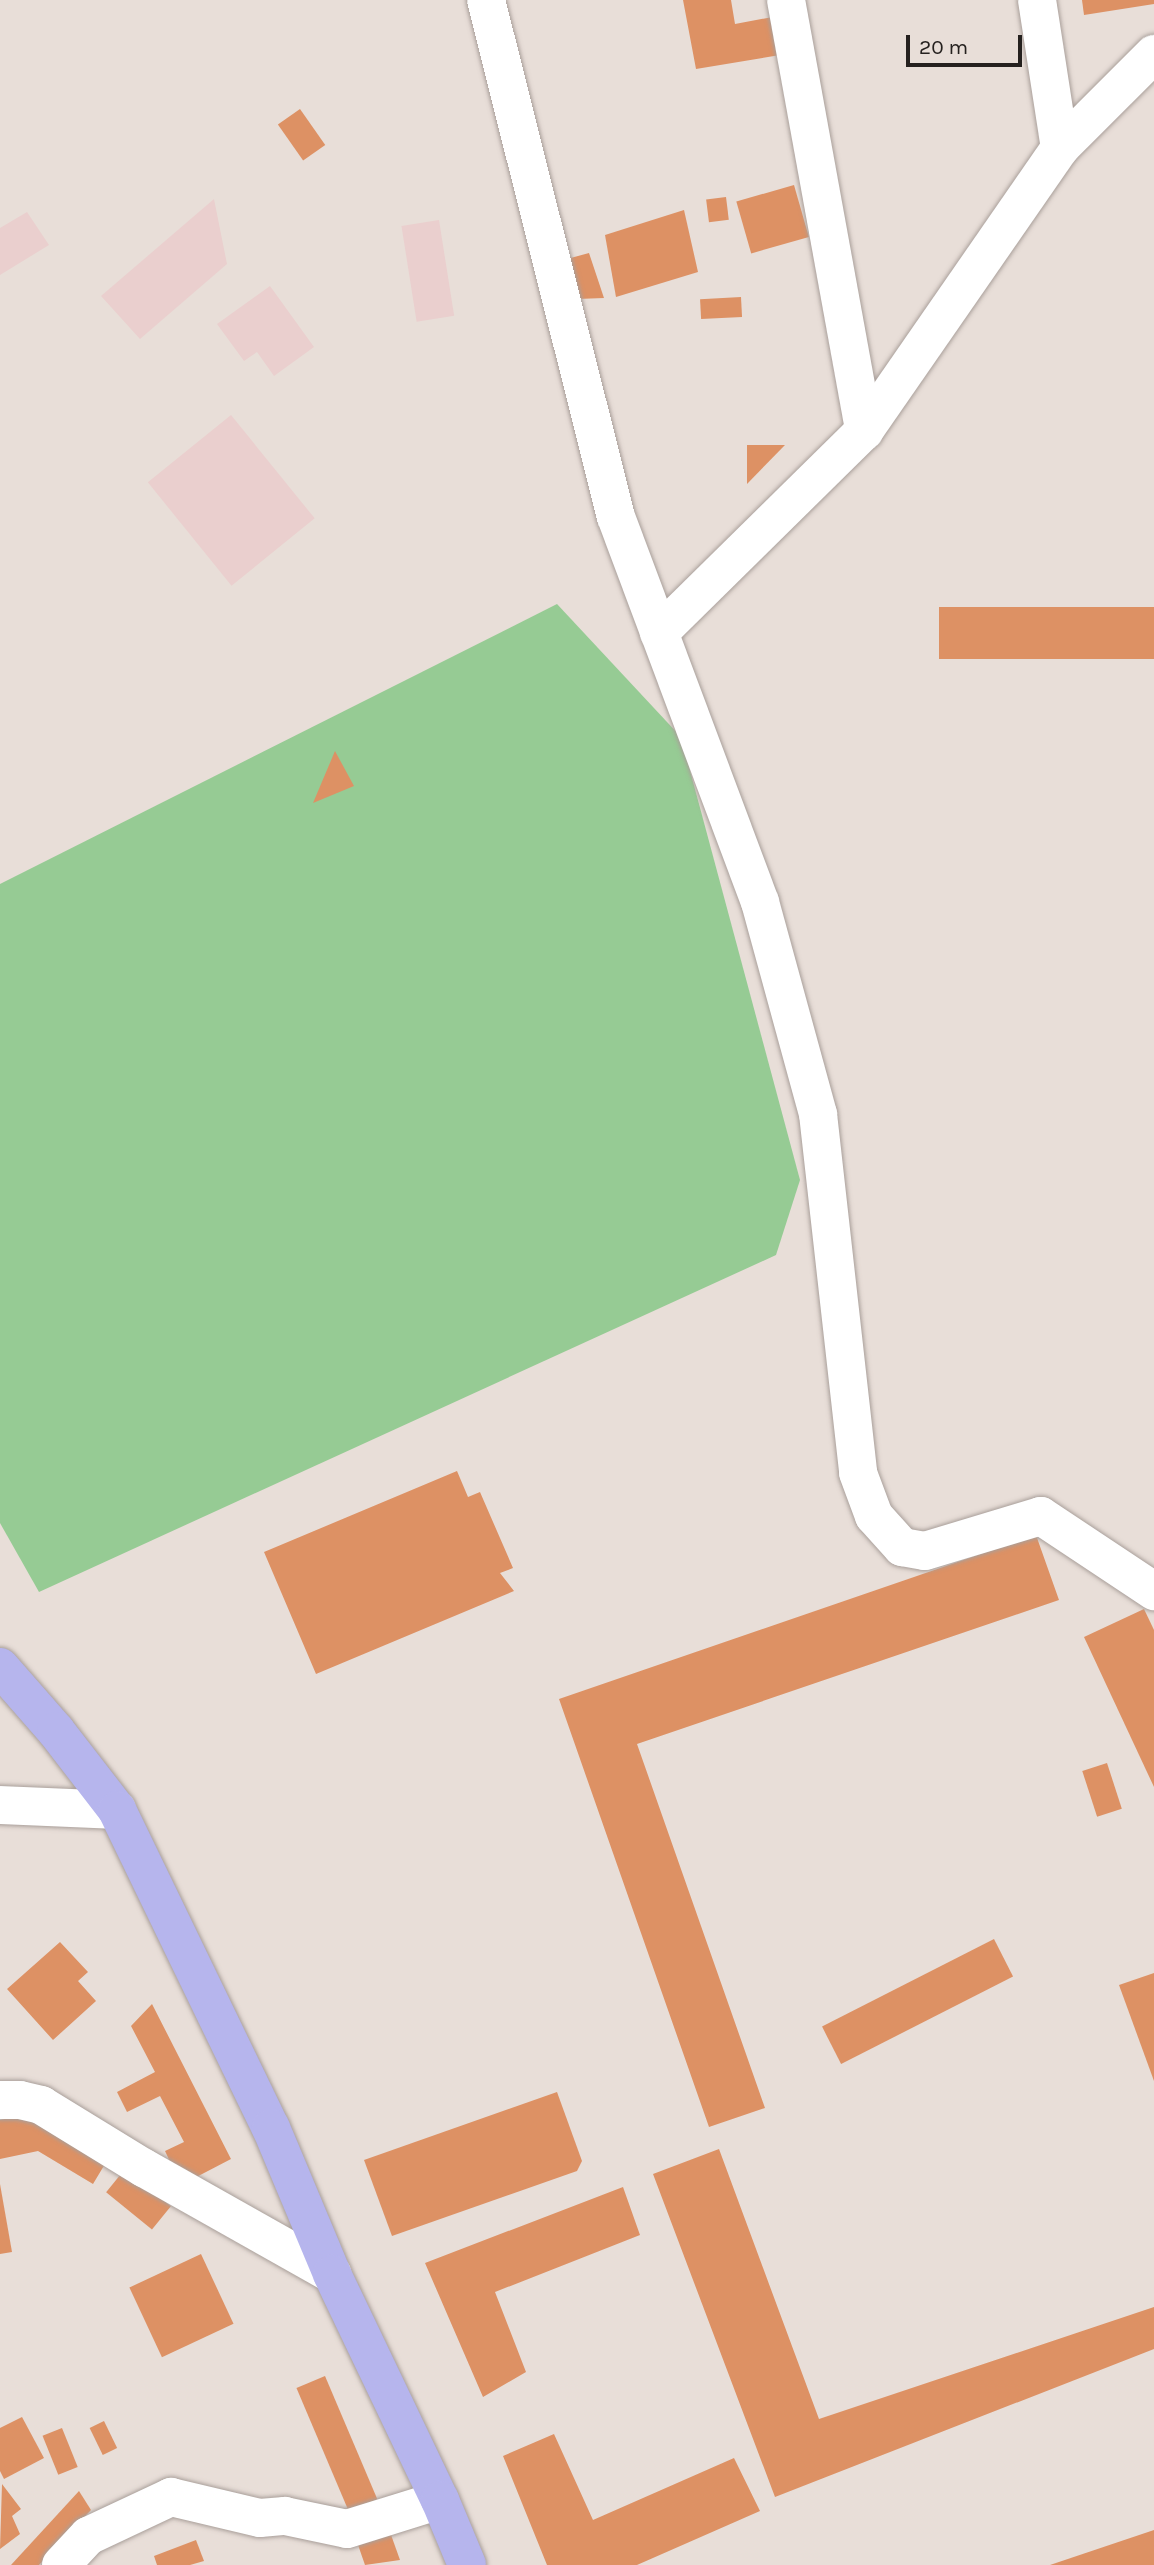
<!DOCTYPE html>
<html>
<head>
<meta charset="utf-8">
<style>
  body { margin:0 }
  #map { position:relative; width:1154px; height:2565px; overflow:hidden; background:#e8ded8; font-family:Karla,sans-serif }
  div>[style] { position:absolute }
  .industrial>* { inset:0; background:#eacfce; transform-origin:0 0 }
  .green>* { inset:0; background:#96cb94 }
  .building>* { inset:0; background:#dd9164; transform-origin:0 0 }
  .roads { filter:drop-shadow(0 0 2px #a99f9a) drop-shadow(0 0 2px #a99f9a) }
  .minor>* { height:38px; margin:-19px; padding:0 19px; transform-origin:19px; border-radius:19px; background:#fff }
  .major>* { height:38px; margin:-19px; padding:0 19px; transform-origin:19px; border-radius:19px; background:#b6b5ed }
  span { translate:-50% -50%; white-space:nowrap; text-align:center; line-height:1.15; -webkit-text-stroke:5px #e8ded8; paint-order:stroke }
  .scale { position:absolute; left:906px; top:35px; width:116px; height:32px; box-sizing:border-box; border:4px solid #25211f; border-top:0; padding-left:9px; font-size:21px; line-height:24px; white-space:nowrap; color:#25211f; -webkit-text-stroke:5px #e8ded8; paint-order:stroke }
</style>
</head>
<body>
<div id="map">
  <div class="industrial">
    <i style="clip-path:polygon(214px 199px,227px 264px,140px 339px,101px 296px)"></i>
    <i style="clip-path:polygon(27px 212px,49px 245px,0 275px,0 228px)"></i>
    <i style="left:439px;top:220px;width:97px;height:38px;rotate:81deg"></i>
    <i style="clip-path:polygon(270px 286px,314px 347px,274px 376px,257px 352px,244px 361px,217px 324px)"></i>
    <i style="left:231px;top:415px;width:133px;height:107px;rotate:51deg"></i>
  </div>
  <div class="green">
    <i style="clip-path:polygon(557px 604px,681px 737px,800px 1180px,776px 1255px,39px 1592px,0 1523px,0 884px)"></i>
  </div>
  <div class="building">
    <i style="clip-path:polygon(683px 0,731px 0,735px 24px,778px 16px,786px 54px,696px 69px)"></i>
    <i style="clip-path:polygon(1082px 0,1154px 0,1154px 4px,1084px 15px)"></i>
    <i style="left:300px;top:109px;width:44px;height:27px;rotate:55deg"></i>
    <i style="left:794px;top:185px;width:54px;height:60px;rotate:74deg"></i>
    <i style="left:726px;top:197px;width:23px;height:20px;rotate:83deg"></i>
    <i style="clip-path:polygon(684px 210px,698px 272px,616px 297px,605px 235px)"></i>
    <i style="clip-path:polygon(589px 253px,604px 298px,577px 299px,567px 259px)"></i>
    <i style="left:741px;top:297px;width:20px;height:41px;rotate:87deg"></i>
    <i style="clip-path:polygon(747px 445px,785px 445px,747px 484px)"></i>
    <i style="left:1154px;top:607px;width:52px;height:215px;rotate:90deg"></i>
    <i style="clip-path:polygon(335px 751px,354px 786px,313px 803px)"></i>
    <i style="clip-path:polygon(457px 1471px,468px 1497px,480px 1492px,513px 1568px,500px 1573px,514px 1591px,316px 1674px,264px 1552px)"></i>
    <i style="clip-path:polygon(1036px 1535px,1059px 1600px,637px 1744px,765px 2108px,709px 2127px,559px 1699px)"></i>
    <i style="clip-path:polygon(1144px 1609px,1154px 1630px,1154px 1787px,1084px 1637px)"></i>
    <i style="left:1107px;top:1763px;width:48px;height:26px;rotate:72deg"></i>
    <i style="left:994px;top:1939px;width:42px;height:193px;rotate:63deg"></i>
    <i style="clip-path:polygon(60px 1942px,88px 1972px,78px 1981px,96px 2001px,53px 2040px,7px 1989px)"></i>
    <i style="clip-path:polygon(1154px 1973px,1154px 2081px,1119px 1985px)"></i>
    <i style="clip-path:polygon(152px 2004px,231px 2159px,181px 2185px,165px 2151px,184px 2142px,160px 2096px,127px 2112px,117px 2092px,155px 2072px,131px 2026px)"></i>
    <i style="clip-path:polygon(557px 2092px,582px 2161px,577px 2171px,392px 2236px,364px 2160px)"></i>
    <i style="clip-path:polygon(32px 2113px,108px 2159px,93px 2184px,38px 2151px,0 2159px,0 2120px)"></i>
    <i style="clip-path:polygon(719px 2149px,819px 2419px,1154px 2307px,1154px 2349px,775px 2497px,653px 2174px)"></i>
    <i style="left:125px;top:2169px;width:59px;height:30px;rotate:39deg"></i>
    <i style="clip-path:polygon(0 2184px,12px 2252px,0 2254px)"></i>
    <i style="clip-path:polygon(623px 2187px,640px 2235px,495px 2292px,526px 2372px,483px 2397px,425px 2263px)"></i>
    <i style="left:201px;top:2254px;width:77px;height:79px;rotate:65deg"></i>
    <i style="left:325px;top:2376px;width:134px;height:31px;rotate:67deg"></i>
    <i style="clip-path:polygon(22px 2417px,44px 2458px,4px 2479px,0 2471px,0 2428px)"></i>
    <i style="left:104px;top:2421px;width:30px;height:16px;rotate:64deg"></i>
    <i style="left:62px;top:2428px;width:42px;height:21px;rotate:68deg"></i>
    <i style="clip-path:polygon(554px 2434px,593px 2520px,734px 2458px,760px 2511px,637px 2565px,547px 2565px,503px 2456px)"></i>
    <i style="clip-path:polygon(2px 2484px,21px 2509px,12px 2516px,20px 2534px,0 2549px)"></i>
    <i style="clip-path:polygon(79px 2491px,91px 2510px,39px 2565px,11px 2565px)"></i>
    <i style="clip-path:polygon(1154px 2530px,1154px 2565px,1050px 2565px)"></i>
    <i style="clip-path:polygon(390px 2532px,400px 2560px,365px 2565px,357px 2542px)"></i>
    <i style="clip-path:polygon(196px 2540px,204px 2561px,190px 2565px,157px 2565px,154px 2556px)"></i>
  </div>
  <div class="roads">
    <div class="minor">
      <i style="left:486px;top:0;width:533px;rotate:75.89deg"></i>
      <i style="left:616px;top:517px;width:411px;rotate:69.5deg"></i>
      <i style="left:760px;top:902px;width:220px;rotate:74.7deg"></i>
      <i style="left:818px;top:1114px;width:361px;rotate:83.6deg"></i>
      <i style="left:858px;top:1473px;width:46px;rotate:69.6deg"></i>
      <i style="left:874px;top:1516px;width:42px;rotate:47.9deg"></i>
      <i style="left:902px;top:1547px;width:23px;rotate:10deg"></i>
      <i style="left:925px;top:1551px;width:121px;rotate:-16.8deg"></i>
      <i style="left:1041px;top:1516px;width:136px;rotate:33.6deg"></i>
      <i style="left:786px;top:0;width:438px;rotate:79.7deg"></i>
      <i style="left:1037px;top:0;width:150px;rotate:81.2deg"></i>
      <i style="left:659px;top:633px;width:288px;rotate:-44.6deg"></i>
      <i style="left:864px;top:431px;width:344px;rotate:-55.3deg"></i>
      <i style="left:1060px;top:148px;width:133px;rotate:-45deg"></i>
      <i style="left:0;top:1805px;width:117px;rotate:2.4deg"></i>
      <i style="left:0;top:2100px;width:20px"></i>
      <i style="left:20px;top:2100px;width:22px;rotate:13deg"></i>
      <i style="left:41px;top:2105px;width:121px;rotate:31.5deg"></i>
      <i style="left:144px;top:2168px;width:216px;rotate:29.4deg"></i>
      <i style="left:61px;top:2565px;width:40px;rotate:-47deg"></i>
      <i style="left:88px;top:2536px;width:92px;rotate:-25.2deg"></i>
      <i style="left:171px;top:2497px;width:91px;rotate:13.3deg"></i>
      <i style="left:260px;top:2518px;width:25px;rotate:-5deg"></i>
      <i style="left:285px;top:2516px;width:63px;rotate:11.8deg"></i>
      <i style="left:347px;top:2529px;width:97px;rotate:-17.3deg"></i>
    </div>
    <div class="major">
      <i style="left:0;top:1667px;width:85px;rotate:48.8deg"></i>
      <i style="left:56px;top:1731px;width:100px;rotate:52.3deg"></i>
      <i style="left:117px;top:1810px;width:353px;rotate:64.2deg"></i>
      <i style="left:271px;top:2128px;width:158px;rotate:67.3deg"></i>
      <i style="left:332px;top:2274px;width:250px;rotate:64.5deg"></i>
      <i style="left:440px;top:2500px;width:70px;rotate:67.4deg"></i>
    </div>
  </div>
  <div class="scale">20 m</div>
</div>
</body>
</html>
